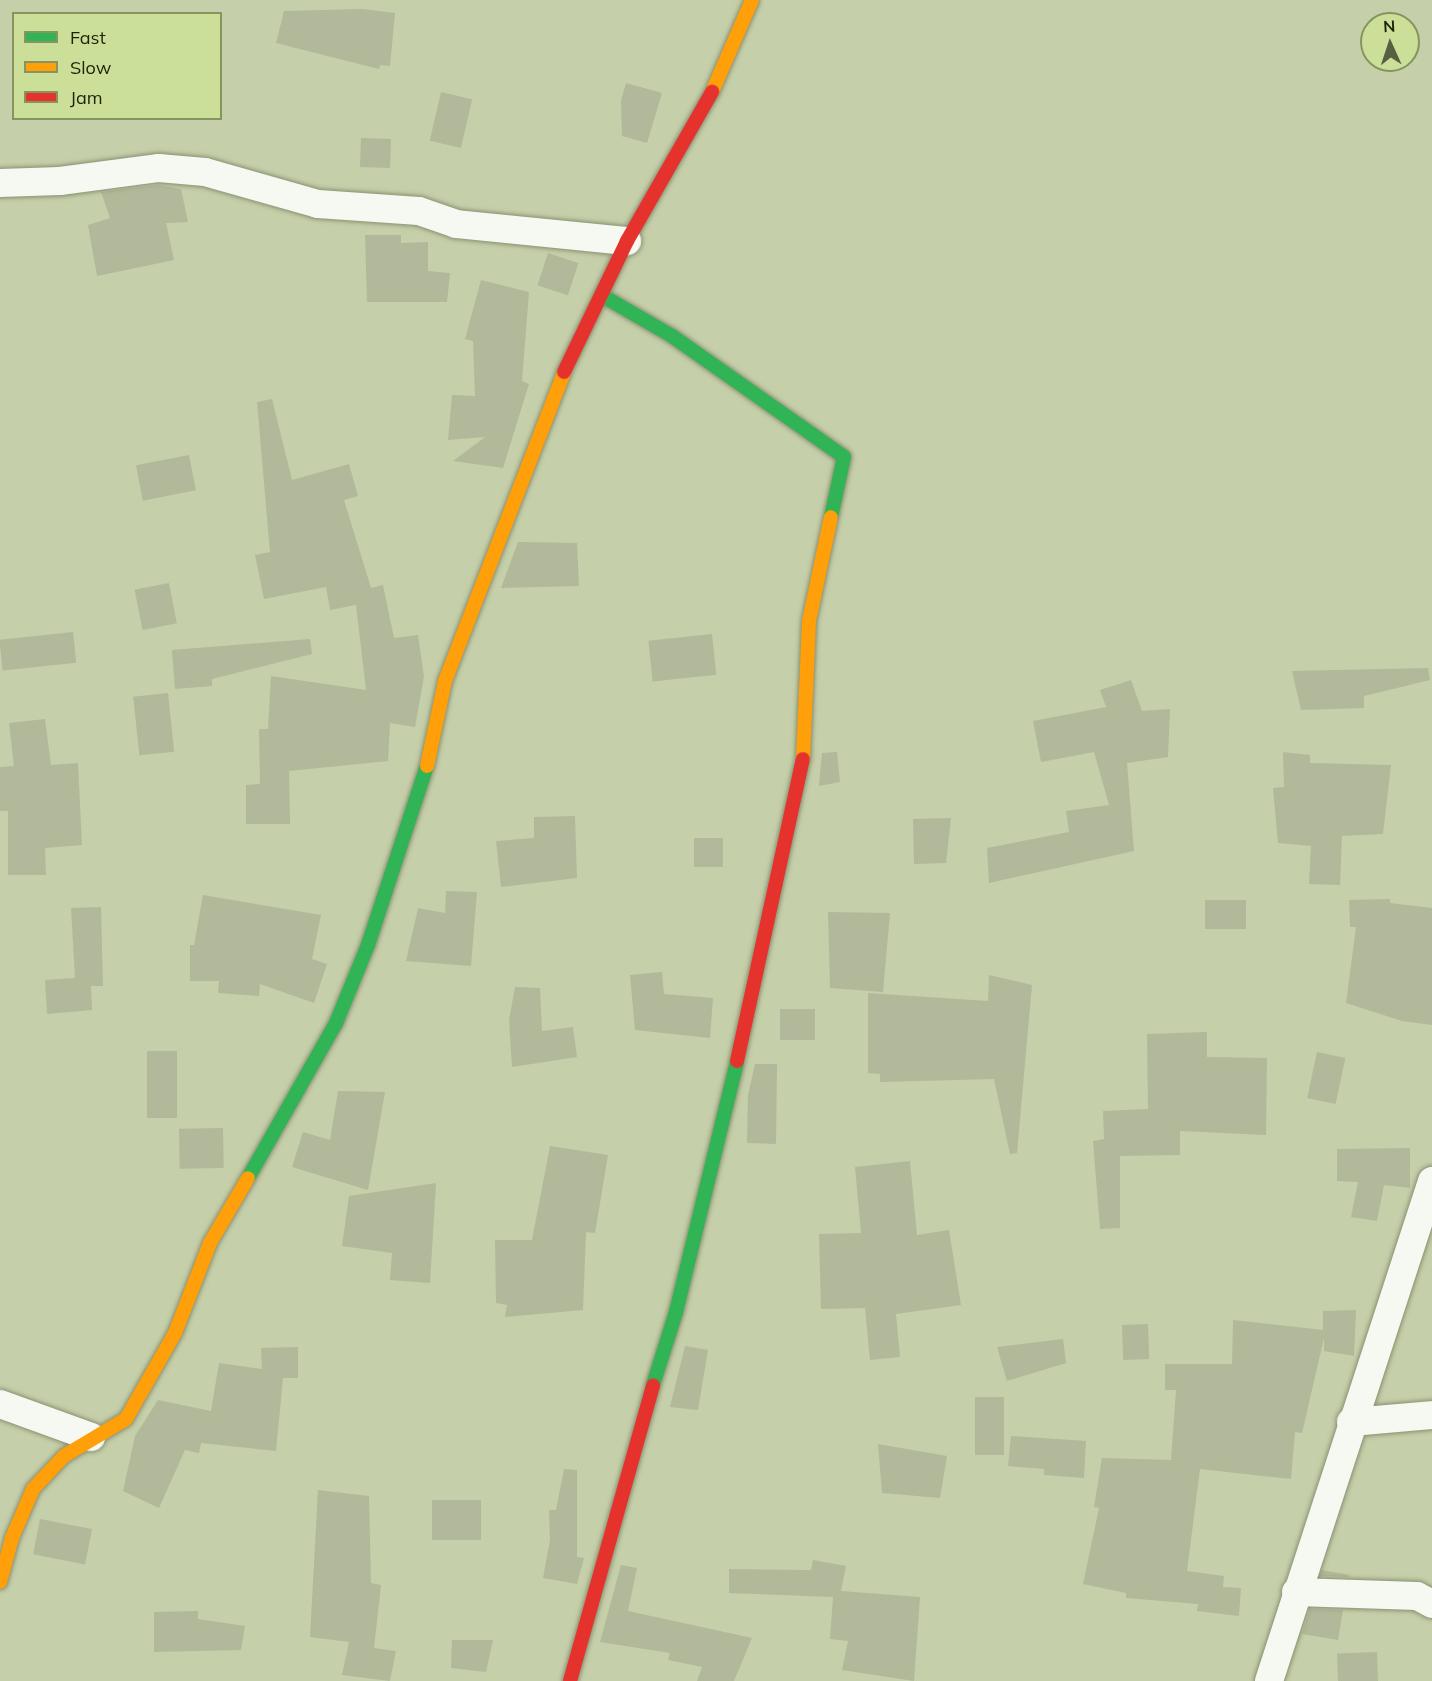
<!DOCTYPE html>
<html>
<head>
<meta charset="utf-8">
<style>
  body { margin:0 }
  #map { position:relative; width:1432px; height:1681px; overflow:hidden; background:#c5cfa9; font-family:Mulish,sans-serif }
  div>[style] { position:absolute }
  .building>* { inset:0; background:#b1b99a; transform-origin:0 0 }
  .roads { filter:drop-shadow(0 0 2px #8a9173) drop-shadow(0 0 2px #8a9173) }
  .street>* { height:28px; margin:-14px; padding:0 14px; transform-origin:14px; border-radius:14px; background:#f6f8f2 }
  .fast>* { height:14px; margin:-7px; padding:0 7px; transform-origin:7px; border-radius:7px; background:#30b455 }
  .slow>* { height:14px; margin:-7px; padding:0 7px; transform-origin:7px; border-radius:7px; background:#ff9f0a }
  .jam>* { height:14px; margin:-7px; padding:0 7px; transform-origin:7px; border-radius:7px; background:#e5322d }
  span { translate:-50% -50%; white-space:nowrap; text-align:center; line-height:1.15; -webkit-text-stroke:6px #ccdf99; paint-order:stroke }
  .legend { position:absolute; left:12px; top:12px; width:210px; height:108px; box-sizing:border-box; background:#ccdf99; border:2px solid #86945f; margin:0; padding:8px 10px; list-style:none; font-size:18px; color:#1c2307 }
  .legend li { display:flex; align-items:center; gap:12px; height:30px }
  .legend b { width:30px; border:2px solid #86945f }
  .north { position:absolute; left:1360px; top:12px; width:60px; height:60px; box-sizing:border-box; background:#ccdf99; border:2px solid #86945f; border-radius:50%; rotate:357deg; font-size:16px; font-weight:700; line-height:24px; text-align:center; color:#1c2307 }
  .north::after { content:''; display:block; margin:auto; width:21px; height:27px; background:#575f40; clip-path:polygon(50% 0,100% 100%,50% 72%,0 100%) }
</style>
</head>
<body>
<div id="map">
  <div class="building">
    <i style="clip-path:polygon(362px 9px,395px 13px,390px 66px,380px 65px,379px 69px,276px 43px,284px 11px)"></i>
    <i style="clip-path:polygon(626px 83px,662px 93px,647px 143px,622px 136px,621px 101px)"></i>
    <i style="left:441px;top:92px;width:32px;height:50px;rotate:13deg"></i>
    <i style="left:361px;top:138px;width:30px;height:29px;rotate:2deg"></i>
    <i style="clip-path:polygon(159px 185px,181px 189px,188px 222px,166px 223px,174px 260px,97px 276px,88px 225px,110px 218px,101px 192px)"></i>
    <i style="clip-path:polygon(365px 235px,401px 235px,401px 243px,428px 242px,428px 271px,450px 273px,447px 302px,367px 302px)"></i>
    <i style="left:548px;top:253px;width:32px;height:34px;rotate:18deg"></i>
    <i style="clip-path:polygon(481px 280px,529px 292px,522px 381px,529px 384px,503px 468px,453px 461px,485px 437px,448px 440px,452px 395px,475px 396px,473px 341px,465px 339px)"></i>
    <i style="clip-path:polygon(272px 399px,292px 480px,349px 464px,358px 496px,344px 500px,371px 588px,383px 585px,394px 638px,418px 635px,424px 677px,415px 727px,390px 723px,388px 761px,289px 771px,290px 824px,246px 824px,246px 785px,260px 784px,259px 729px,268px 729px,271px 676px,366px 690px,356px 605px,330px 610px,326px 587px,264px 599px,255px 555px,270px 552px,257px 402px)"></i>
    <i style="left:189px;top:455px;width:36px;height:54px;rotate:79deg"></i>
    <i style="clip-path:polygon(518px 542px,577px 543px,579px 586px,501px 588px)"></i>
    <i style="left:169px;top:583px;width:41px;height:35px;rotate:79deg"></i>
    <i style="left:73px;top:632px;width:31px;height:74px;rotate:84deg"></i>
    <i style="left:712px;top:634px;width:41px;height:64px;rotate:84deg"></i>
    <i style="clip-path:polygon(310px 639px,312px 654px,212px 679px,212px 686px,175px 689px,172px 650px)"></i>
    <i style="clip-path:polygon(1428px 668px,1430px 680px,1364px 696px,1364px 708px,1301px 710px,1292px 671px)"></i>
    <i style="clip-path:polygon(1131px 680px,1142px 711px,1170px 709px,1168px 757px,1127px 763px,1134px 851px,989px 883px,987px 848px,1069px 832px,1066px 811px,1109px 805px,1094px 752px,1041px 762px,1033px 721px,1106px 707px,1100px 690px)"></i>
    <i style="left:168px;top:693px;width:59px;height:35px;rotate:84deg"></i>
    <i style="clip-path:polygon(45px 719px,51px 765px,78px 763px,82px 845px,45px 848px,46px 875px,8px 875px,8px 811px,0 811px,0 767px,14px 766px,9px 723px)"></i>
    <i style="clip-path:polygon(837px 752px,840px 782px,819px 786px,822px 753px)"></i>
    <i style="clip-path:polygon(1283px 752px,1310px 755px,1310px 763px,1391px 765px,1383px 834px,1342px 836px,1340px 885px,1309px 884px,1311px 846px,1278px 843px,1273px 788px,1284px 787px)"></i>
    <i style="clip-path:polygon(575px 816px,577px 878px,501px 887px,496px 841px,534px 838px,534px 817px)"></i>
    <i style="clip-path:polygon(951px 818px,946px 863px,914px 864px,913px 819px)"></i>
    <i style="left:694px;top:838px;width:29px;height:29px"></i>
    <i style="clip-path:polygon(446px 891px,477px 892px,471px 966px,406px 961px,418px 908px,445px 913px)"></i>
    <i style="clip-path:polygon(203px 895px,321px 915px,312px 959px,327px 964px,314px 1003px,260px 984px,259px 996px,218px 993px,219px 981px,190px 981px,190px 945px,194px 945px)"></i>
    <i style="clip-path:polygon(1390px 899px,1390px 903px,1432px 908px,1432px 1025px,1402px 1021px,1346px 1003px,1356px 927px,1350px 927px,1349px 900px)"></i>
    <i style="left:1205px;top:900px;width:41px;height:29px"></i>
    <i style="clip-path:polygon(101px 907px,103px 986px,91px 986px,92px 1010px,47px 1014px,45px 980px,75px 978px,71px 908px)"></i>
    <i style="clip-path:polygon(828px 912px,890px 913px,883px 992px,830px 988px)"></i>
    <i style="clip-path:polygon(662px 972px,664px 994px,713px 998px,710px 1038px,635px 1030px,630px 975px)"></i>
    <i style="clip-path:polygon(989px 975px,1032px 985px,1017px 1153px,1010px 1154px,994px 1079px,880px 1082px,880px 1074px,868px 1073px,868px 993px,988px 1001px)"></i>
    <i style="clip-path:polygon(515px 987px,540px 988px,542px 1031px,573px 1027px,577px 1057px,512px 1067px,509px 1020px)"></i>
    <i style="left:780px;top:1009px;width:35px;height:31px"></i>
    <i style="clip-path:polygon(1207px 1032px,1207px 1057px,1267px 1058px,1266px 1135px,1180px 1131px,1180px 1155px,1120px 1156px,1120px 1228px,1100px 1229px,1093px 1141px,1104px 1139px,1103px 1111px,1148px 1109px,1147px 1034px)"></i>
    <i style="left:147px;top:1051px;width:30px;height:67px"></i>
    <i style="left:1317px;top:1052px;width:29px;height:47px;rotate:12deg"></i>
    <i style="clip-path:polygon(755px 1064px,777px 1064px,776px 1144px,747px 1143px,748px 1095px)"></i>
    <i style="clip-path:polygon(338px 1091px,385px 1092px,368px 1190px,292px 1167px,303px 1132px,330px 1140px)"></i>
    <i style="left:223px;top:1128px;width:40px;height:44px;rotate:89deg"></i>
    <i style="clip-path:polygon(550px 1146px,608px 1155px,595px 1233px,586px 1232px,583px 1310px,505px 1317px,507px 1305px,496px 1303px,495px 1240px,532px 1240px)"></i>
    <i style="clip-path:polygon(1410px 1148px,1410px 1188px,1384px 1185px,1377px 1221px,1351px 1217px,1358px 1182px,1337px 1181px,1337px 1149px)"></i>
    <i style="clip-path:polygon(910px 1161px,917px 1235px,949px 1230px,961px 1305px,896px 1314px,900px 1357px,870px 1360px,865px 1308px,821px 1309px,819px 1234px,861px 1233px,855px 1167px)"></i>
    <i style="clip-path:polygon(436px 1183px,430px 1283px,390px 1280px,392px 1253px,342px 1246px,349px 1196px)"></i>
    <i style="clip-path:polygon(1356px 1310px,1354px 1356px,1324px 1351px,1324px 1338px,1302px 1433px,1295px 1432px,1291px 1479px,1200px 1469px,1187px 1571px,1224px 1576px,1223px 1587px,1241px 1588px,1239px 1616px,1197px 1611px,1198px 1604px,1126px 1598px,1126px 1593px,1083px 1584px,1099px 1508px,1094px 1507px,1102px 1458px,1171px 1460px,1176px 1390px,1165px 1390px,1165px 1364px,1232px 1364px,1233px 1320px,1323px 1330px,1323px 1311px)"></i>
    <i style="left:1148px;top:1324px;width:35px;height:26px;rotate:88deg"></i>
    <i style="clip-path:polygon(1063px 1339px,1066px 1363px,1007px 1381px,997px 1347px)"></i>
    <i style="clip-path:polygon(685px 1346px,708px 1350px,698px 1410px,670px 1407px)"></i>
    <i style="clip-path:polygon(298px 1347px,298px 1378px,283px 1378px,276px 1451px,201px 1443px,199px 1453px,185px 1450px,159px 1508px,123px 1491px,135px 1436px,158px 1400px,211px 1411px,219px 1363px,262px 1369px,261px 1348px)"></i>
    <i style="left:975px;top:1397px;width:29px;height:58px"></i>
    <i style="clip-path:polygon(1011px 1436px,1086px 1441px,1084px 1478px,1044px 1475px,1044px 1469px,1008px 1466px)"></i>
    <i style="clip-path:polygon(878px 1444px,947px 1456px,940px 1498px,882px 1493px)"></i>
    <i style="clip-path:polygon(564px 1469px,577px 1470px,577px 1557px,584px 1558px,577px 1584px,543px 1578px,550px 1540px,549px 1510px,556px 1510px)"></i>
    <i style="clip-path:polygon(318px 1490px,369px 1496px,371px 1583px,381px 1585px,374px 1648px,396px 1651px,390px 1681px,342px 1675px,349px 1642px,310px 1637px)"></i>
    <i style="left:481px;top:1500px;width:40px;height:49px;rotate:90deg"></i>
    <i style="left:40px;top:1519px;width:53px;height:36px;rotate:11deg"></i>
    <i style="clip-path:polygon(813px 1560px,846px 1566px,841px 1591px,920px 1597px,914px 1681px,842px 1670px,848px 1641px,830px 1639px,833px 1597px,729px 1593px,729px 1569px,811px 1570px)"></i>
    <i style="clip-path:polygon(621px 1565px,637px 1568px,628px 1611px,752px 1638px,734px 1681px,697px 1681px,702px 1667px,668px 1660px,670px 1653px,600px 1642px)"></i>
    <i style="clip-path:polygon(1322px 1570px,1349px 1575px,1349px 1577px,1320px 1576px)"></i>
    <i style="clip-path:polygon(1310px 1609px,1343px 1610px,1338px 1640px,1302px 1634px)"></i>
    <i style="clip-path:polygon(198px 1611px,198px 1619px,245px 1626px,241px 1650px,154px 1652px,154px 1612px)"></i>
    <i style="clip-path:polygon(452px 1640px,493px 1640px,486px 1672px,451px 1668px)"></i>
    <i style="left:1377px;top:1652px;width:29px;height:40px;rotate:88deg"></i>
  </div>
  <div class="roads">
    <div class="street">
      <i style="left:0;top:183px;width:60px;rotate:-1.9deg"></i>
      <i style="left:60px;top:181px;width:100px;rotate:-7.5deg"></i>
      <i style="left:159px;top:168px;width:46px;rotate:5deg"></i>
      <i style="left:205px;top:172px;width:117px;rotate:15.8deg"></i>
      <i style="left:318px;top:204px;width:101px;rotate:4deg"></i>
      <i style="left:419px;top:211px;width:39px;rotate:19deg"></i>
      <i style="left:456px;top:224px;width:172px;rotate:5.7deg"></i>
      <i style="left:0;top:1404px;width:97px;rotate:19.9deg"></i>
      <i style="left:1351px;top:1422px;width:81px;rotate:-4.9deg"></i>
      <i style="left:1296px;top:1592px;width:121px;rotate:1.9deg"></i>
      <i style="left:1417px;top:1596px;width:17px;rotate:28deg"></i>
      <i style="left:1269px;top:1681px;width:526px;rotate:-71.94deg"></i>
    </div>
    <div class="fast">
      <i style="left:601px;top:295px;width:82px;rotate:30deg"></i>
      <i style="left:672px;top:336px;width:210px;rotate:35.1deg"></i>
      <i style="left:844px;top:457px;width:61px;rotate:102.2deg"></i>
      <i style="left:248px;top:1178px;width:178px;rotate:-60.4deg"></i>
      <i style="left:336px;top:1023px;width:84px;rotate:-67.7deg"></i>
      <i style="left:368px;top:945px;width:188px;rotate:-71.8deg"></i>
      <i style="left:653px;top:1385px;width:77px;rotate:-72.5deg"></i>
      <i style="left:676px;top:1312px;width:258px;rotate:-76.3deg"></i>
    </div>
    <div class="slow">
      <i style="left:712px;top:92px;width:100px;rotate:-66.5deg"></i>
      <i style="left:803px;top:759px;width:138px;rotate:-87.5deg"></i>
      <i style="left:809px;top:621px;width:106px;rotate:-78.1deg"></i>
      <i style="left:427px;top:766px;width:87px;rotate:-78deg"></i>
      <i style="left:445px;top:681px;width:331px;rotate:-68.9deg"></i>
      <i style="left:0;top:1582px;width:46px;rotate:-74.7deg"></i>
      <i style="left:12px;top:1538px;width:53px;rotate:-66.8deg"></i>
      <i style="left:33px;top:1489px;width:45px;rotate:-46.8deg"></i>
      <i style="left:64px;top:1456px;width:72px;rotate:-30.8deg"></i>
      <i style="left:126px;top:1419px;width:99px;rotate:-60.3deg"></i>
      <i style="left:175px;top:1333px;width:97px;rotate:-68.7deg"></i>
      <i style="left:210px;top:1243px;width:75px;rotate:-59.7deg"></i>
    </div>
    <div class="jam">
      <i style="left:564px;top:372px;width:145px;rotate:-64.3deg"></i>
      <i style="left:627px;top:241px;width:172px;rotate:-60.3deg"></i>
      <i style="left:737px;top:1061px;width:309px;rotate:-77.7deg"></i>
      <i style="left:570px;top:1681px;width:307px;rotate:-74.3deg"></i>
    </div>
  </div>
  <ul class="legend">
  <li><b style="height:8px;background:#30b455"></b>Fast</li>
  <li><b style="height:8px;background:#ff9f0a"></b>Slow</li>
  <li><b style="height:8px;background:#e5322d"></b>Jam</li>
  </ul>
  <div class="north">N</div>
</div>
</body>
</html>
